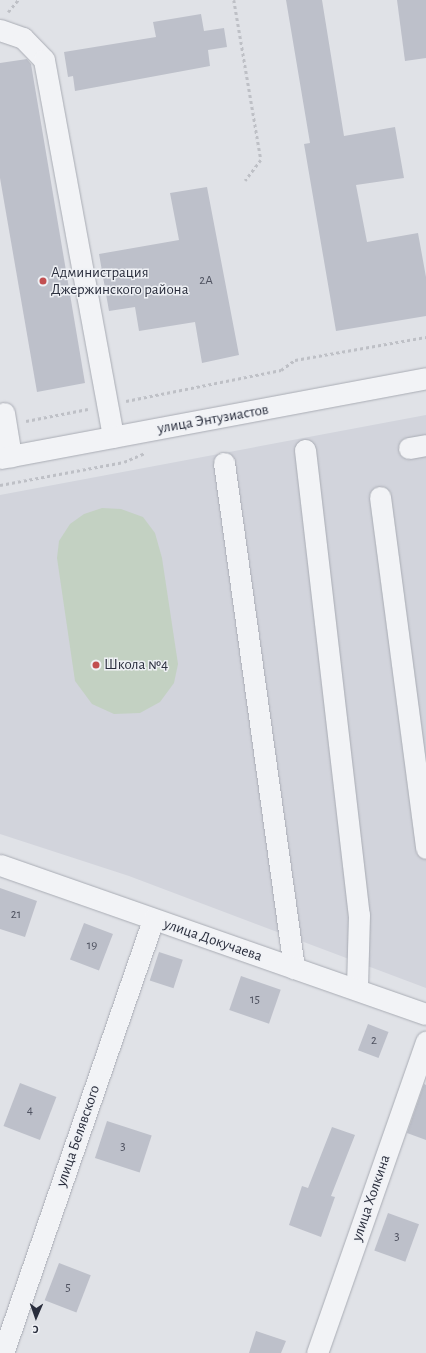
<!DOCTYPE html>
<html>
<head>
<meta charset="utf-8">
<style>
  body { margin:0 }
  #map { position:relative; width:426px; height:1353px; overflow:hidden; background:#e0e2e7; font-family:"Alegreya Sans",sans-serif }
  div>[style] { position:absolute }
  .built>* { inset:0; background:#d2d4dc }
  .green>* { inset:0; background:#c3d1c2 }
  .building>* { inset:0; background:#bdc0ca; transform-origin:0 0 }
  .path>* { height:2.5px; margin-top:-1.25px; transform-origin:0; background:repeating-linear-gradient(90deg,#bec0c6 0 3px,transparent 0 6px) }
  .roads { filter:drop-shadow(0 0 1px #a9acb4) drop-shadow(0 0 1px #a9acb4) }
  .minor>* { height:21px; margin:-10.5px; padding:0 10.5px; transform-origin:10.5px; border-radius:10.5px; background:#f2f3f6 }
  .dots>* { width:11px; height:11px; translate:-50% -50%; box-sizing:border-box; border:2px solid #eff1f5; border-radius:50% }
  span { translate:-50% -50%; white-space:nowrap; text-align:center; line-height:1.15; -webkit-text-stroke:3px #eff1f5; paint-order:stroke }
  .number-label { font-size:13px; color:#4f5260 }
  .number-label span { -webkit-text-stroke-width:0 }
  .poi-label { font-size:15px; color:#2a2e3d }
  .left { translate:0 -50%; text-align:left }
  .street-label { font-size:15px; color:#2a2e3d }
  .north { position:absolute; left:16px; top:1297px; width:40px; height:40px; -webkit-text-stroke:3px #eff1f5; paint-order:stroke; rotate:182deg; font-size:11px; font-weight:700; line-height:16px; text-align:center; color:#2a2e3d }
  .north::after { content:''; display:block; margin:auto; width:14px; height:18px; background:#2a2e3d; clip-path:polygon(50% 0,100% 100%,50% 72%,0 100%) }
</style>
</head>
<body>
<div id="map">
  <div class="built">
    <i style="clip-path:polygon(426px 415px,426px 988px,129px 876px,0 834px,0 495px)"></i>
  </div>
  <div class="green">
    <i style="clip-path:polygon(102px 508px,121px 509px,143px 517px,155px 533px,162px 558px,178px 664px,174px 683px,160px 702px,140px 713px,114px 714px,92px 704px,75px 681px,57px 558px,59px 541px,70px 524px,84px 514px)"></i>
  </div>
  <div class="building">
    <i style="clip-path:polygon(286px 0,322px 0,344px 136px,395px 127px,404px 178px,356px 185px,367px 242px,418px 233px,426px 277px,426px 316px,336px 331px,304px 144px,310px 143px)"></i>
    <i style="clip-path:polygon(397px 0,426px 0,426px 58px,405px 61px)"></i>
    <i style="clip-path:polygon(201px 14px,204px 31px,224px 28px,227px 47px,208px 50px,210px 66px,75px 91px,73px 76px,68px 77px,64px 52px,156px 37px,153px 22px)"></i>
    <i style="clip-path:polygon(27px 59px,31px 64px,85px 383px,37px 392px,0 178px,0 63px)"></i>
    <i style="clip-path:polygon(207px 187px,239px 355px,202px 363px,195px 322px,139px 331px,135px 307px,109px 311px,99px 254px,179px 240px,170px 193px)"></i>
    <i style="clip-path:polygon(0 888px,37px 901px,25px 937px,0 929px)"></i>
    <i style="left:84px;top:923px;width:31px;height:39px;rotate:21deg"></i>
    <i style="left:159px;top:952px;width:25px;height:30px;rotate:18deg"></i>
    <i style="left:241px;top:976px;width:42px;height:36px;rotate:19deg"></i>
    <i style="left:368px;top:1024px;width:22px;height:28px;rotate:21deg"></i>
    <i style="left:20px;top:1083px;width:39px;height:46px;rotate:21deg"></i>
    <i style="clip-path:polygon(424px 1084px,426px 1085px,426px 1140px,407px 1133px)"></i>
    <i style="left:107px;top:1121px;width:47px;height:39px;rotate:18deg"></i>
    <i style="clip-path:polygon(332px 1127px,355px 1135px,331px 1196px,335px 1197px,321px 1237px,289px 1225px,302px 1186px,308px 1188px)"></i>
    <i style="left:388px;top:1213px;width:33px;height:40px;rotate:20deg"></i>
    <i style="left:59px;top:1263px;width:34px;height:40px;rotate:21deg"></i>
    <i style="clip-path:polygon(256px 1331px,286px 1341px,281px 1353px,249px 1353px)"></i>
  </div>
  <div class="path">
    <i style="left:234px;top:0;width:162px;rotate:80.4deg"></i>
    <i style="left:261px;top:160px;width:26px;rotate:127deg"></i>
    <i style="left:8px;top:12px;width:16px;rotate:-50deg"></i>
    <i style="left:126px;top:401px;width:158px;rotate:-11.3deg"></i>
    <i style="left:281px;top:370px;width:17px;rotate:-36deg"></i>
    <i style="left:295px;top:360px;width:133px;rotate:-10deg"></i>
    <i style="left:26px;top:421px;width:63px;rotate:-11deg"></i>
    <i style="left:0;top:485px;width:126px;rotate:-10.5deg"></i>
    <i style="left:124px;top:462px;width:23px;rotate:-23deg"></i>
  </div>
  <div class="roads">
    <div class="minor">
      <i style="left:0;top:30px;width:24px;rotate:19deg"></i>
      <i style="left:23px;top:38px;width:30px;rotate:46deg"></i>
      <i style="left:44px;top:60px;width:383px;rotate:79.6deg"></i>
      <i style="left:4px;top:413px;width:44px;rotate:80.8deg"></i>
      <i style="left:409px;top:448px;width:17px;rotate:-10deg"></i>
      <i style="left:305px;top:450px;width:468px;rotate:83.4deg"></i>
      <i style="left:359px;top:915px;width:73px;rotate:91.6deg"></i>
      <i style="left:0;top:458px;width:433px;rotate:-10.6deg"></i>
      <i style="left:224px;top:463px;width:510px;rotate:82.11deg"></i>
      <i style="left:380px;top:497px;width:354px;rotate:82.5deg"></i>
      <i style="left:0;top:865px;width:451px;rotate:19.3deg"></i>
      <i style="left:3px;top:1353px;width:459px;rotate:-70.9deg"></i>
      <i style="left:317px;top:1353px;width:330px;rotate:-70.7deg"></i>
    </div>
  </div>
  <div class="dots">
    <i style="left:43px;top:281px;background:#c24f51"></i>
    <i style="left:96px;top:665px;background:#c24f51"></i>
  </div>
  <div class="number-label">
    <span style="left:206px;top:281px">2А</span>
    <span style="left:16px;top:915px">21</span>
    <span style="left:92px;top:946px">19</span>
    <span style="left:255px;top:1000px">15</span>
    <span style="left:374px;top:1041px">2</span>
    <span style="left:30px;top:1111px">4</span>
    <span style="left:123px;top:1147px">3</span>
    <span style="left:397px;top:1237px">3</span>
    <span style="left:68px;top:1288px">5</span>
  </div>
  <div class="poi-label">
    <span class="left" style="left:51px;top:281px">Администрация<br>Джержинского района</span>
    <span class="left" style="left:104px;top:665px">Школа №4</span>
  </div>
  <div class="street-label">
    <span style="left:213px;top:419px;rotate:-10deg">улица Энтузиастов</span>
    <span style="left:213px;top:940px;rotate:19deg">улица Докучаева</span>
    <span style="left:78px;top:1136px;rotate:-71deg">улица Белявского</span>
    <span style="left:371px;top:1198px;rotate:-71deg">улица Холкина</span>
  </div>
  <div class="north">С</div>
</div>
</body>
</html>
